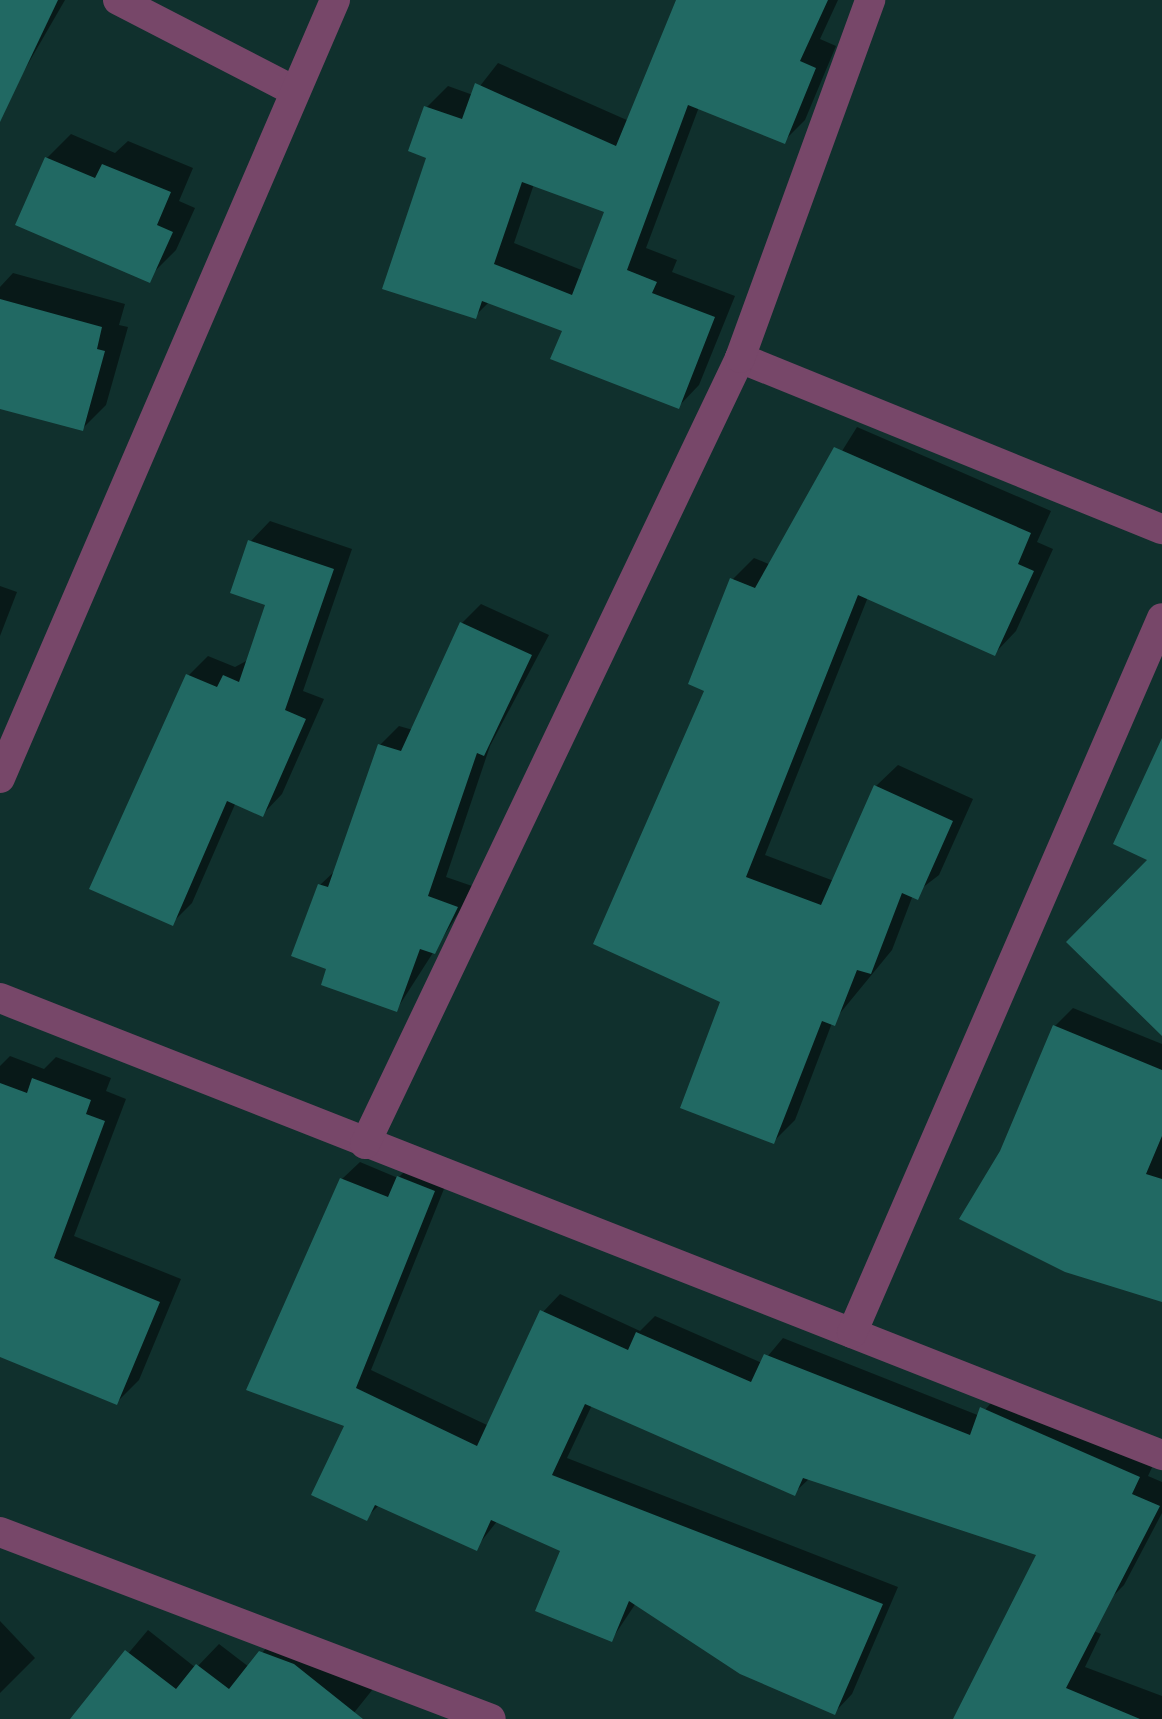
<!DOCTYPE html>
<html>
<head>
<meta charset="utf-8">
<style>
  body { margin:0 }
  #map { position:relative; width:1162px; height:1719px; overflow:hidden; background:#10302d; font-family:"Fira Sans Condensed",sans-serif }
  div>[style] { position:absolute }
  .shadow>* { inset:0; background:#0007 }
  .building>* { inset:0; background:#216963 }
  .minor>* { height:30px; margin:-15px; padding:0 15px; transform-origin:15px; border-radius:15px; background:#774769 }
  span { translate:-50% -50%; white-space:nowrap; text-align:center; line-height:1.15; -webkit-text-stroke:9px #052623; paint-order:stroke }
</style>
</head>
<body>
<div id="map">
  <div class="shadow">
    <i style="clip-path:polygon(0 0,65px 0,17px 83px,0 75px)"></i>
    <i style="clip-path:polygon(evenodd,679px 0,838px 0,820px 39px,836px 46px,805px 120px,784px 141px,699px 107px,646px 248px,677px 260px,672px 272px,735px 296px,699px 385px,678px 407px,565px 330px,490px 301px,475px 316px,429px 156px,426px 108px,448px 86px,473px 95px,498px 63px,629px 121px,679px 0,534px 184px,607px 210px,584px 271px,514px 243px,534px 184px)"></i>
    <i style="clip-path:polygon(71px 134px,115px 153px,128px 141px,193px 168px,179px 201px,195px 208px,176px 250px,152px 274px,47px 158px)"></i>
    <i style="clip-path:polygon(13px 273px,125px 304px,119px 325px,128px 327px,106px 405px,82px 429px,0 406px,0 287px)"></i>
    <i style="clip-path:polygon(857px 427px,1051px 511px,1037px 542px,1053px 549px,1016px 631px,995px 653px,868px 597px,765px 855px,834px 881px,876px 786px,898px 765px,973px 799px,939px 875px,913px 895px,892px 950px,832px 1023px,795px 1120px,774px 1141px,724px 1000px,707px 689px,732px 580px,754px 558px,771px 565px)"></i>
    <i style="clip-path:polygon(270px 521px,352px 549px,303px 691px,324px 699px,282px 794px,263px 814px,236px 802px,192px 903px,172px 923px,189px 675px,208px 656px,235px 667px,250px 659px,268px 604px,233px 591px,251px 541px)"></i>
    <i style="clip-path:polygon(0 586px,17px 592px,0 636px)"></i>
    <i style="clip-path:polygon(481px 604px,549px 635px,490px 746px,446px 877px,475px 887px,397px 1009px,330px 967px,320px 885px,338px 868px,380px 745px,399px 726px,413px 730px,462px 623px)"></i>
    <i style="clip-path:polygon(1073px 1008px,1162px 1044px,1162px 1301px,1003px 1153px,1055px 1026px)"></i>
    <i style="clip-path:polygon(10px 1056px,44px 1069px,56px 1057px,111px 1078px,106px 1091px,126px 1099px,74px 1236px,181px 1279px,139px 1380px,117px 1402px,0 1355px,0 1066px)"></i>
    <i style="clip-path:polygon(416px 1160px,450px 1174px,371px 1370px,489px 1426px,543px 1312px,560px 1294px,640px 1331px,655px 1316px,762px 1363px,783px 1338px,980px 1416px,1000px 1392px,1156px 1459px,1148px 1476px,1162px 1482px,1162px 1513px,1124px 1585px,1106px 1603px,1039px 1553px,810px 1478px,794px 1493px,592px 1405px,567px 1458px,898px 1587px,852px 1694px,835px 1712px,636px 1603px,612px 1639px,563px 1550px,498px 1520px,476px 1548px,380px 1504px,366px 1518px,347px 1424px,342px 1179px,360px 1162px,398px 1178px)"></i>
    <i style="clip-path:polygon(1025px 1602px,1101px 1634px,1085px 1667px,1162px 1696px,1162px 1719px,978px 1719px)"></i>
    <i style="clip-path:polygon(0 1621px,35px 1658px,0 1693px)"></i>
    <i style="clip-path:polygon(148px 1630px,196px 1668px,219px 1644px,249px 1667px,282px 1631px,373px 1689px,349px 1719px,73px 1719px)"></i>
  </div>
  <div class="building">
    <i style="clip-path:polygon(0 0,58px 0,0 122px)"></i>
    <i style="clip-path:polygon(evenodd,676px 0,828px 0,800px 61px,816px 68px,785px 144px,688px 105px,627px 270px,657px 282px,652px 293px,715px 317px,679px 409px,550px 359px,562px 331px,482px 301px,476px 319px,382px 289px,426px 158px,408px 151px,424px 106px,462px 119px,475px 83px,616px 146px,676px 0,522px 182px,604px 212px,572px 295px,494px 264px,522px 182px)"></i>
    <i style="clip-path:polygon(45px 157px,95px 178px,102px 164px,171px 192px,157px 225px,173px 232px,150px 283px,15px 225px)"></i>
    <i style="clip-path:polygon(0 299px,102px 327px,97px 349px,105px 351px,83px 431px,0 409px)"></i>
    <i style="clip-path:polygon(834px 447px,1031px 533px,1018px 564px,1034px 571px,995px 656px,858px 595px,746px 877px,821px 905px,874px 785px,953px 821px,918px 900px,902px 893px,871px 974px,857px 970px,835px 1026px,822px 1021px,774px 1144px,680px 1108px,720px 1002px,593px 944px,704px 691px,688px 684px,730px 578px,755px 588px)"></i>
    <i style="clip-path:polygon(248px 540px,334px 569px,285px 710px,306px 719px,263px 817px,227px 801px,173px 926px,89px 889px,186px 674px,217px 687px,223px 675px,239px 682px,265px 605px,230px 593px)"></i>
    <i style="clip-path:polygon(460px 622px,532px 655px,484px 756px,477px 753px,428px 896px,458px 907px,435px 954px,420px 949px,397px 1012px,321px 985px,326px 969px,291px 956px,318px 884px,328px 887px,378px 744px,401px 751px)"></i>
    <i style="clip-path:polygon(1162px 738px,1162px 1036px,1066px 942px,1147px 860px,1113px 844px)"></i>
    <i style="clip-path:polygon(1053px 1025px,1162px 1070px,1162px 1136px,1146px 1174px,1162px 1179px,1162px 1302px,1065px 1272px,959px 1219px,1000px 1151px)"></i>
    <i style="clip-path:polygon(32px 1078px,91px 1100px,86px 1114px,105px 1121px,54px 1258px,160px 1302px,117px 1405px,0 1357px,0 1083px,27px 1093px)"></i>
    <i style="clip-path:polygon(397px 1176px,435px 1191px,356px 1388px,477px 1446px,540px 1310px,628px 1350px,636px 1332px,751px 1382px,764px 1354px,970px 1435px,980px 1407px,1140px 1477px,1132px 1494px,1160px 1506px,1066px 1688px,1140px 1719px,953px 1719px,1036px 1555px,803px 1478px,795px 1496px,585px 1404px,552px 1475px,883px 1604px,835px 1715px,740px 1674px,629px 1601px,612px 1642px,535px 1611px,560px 1551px,491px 1520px,477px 1551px,375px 1505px,367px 1521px,311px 1495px,344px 1426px,246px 1390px,340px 1178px,388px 1197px)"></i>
    <i style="clip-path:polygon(125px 1650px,176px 1689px,196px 1664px,229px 1689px,259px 1651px,294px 1664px,363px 1719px,70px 1719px)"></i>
  </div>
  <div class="minor">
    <i style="left:118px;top:0;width:196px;rotate:27.3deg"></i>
    <i style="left:740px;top:358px;width:455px;rotate:22.1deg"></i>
    <i style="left:0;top:778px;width:847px;rotate:-66.7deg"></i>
    <i style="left:0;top:998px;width:1249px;rotate:21.47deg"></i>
    <i style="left:365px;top:1144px;width:871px;rotate:-64.49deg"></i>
    <i style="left:740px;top:358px;width:381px;rotate:-70deg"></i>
    <i style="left:852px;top:1333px;width:779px;rotate:-66.56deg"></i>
    <i style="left:0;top:1532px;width:525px;rotate:20.85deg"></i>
  </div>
</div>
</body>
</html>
